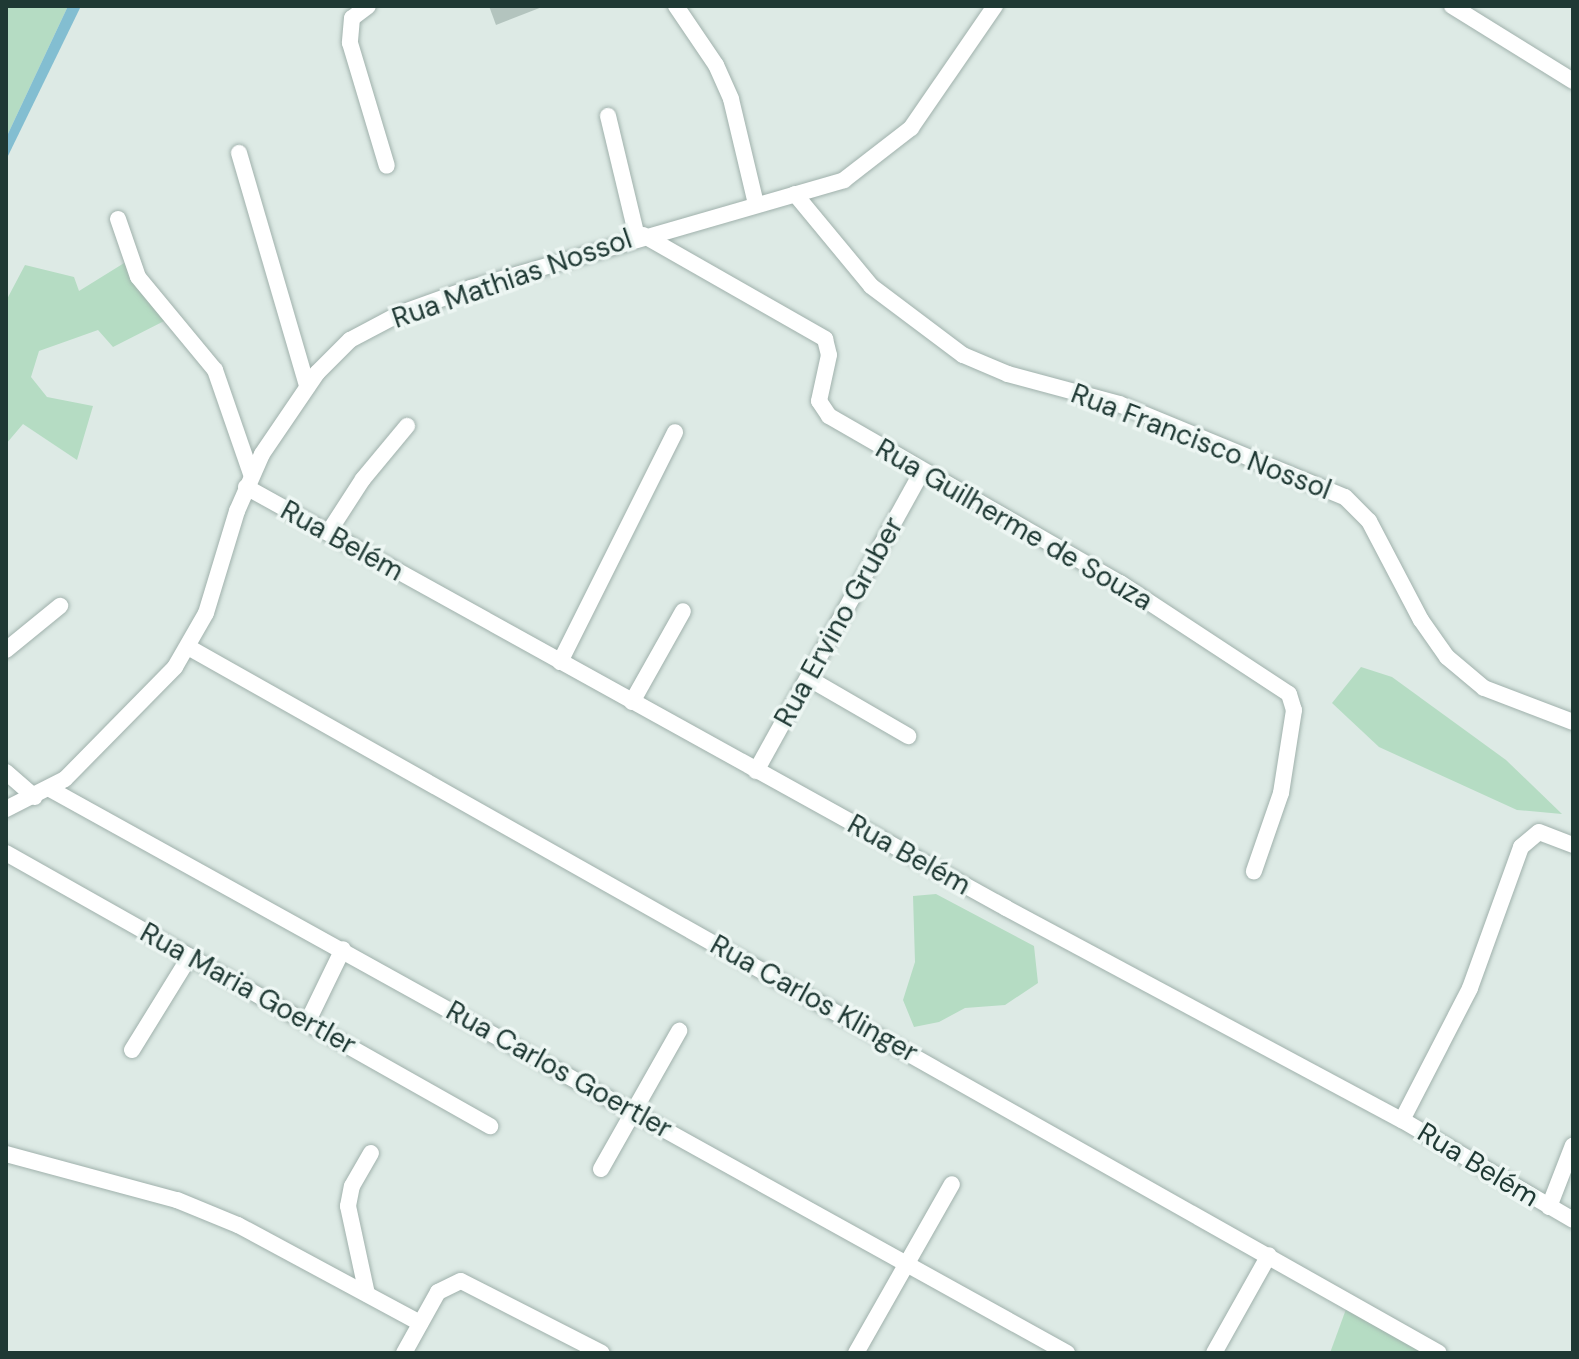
<!DOCTYPE html>
<html>
<head>
<meta charset="utf-8">
<style>
  body { margin:0 }
  #map { position:relative; width:1579px; height:1359px; overflow:hidden; background:#ddeae5; font-family:"DM Sans",sans-serif }
  div>[style] { position:absolute }
  .green>* { inset:0; background:#b5dcc3 }
  .water>* { inset:0; background:#83bed1 }
  .building>* { inset:0; background:#b3c4be }
  .roads { filter:drop-shadow(0 0 2px #a0b1ac) drop-shadow(0 0 2px #a0b1ac) }
  .minor>* { height:16px; margin:-8px; padding:0 8px; transform-origin:8px; border-radius:8px; background:#fff }
  span { translate:-50% -50%; white-space:nowrap; text-align:center; line-height:1.15; -webkit-text-stroke:7px #edf6f3; paint-order:stroke }
  .street-label { font-size:28px; color:#1f3934 }
  .frame { position:absolute; inset:0; border:8px solid #1f3934; pointer-events:none }
</style>
</head>
<body>
<div id="map">
  <div class="green">
    <i style="clip-path:polygon(6px 6px,68px 6px,6px 138px)"></i>
    <i style="clip-path:polygon(129px 260px,172px 317px,113px 347px,98px 330px,39px 351px,31px 377px,47px 397px,93px 406px,77px 460px,23px 424px,6px 444px,6px 301px,25px 265px,74px 277px,79px 291px)"></i>
    <i style="clip-path:polygon(1361px 667px,1392px 677px,1506px 760px,1562px 814px,1517px 810px,1379px 747px,1332px 703px)"></i>
    <i style="clip-path:polygon(936px 894px,1034px 946px,1038px 983px,1005px 1005px,965px 1008px,939px 1022px,914px 1027px,903px 1000px,915px 962px,913px 896px)"></i>
    <i style="clip-path:polygon(1349px 1301px,1439px 1353px,1330px 1353px)"></i>
  </div>
  <div class="water">
    <i style="clip-path:polygon(68px 6px,81px 6px,6px 160px,6px 138px)"></i>
  </div>
  <div class="building">
    <i style="clip-path:polygon(489px 6px,541px 6px,542px 7px,496px 25px)"></i>
  </div>
  <div class="roads">
    <div class="minor">
      <i style="left:368px;top:6px;width:20px;rotate:143deg"></i>
      <i style="left:352px;top:18px;width:25px;rotate:95deg"></i>
      <i style="left:350px;top:43px;width:128px;rotate:73.3deg"></i>
      <i style="left:676px;top:6px;width:71px;rotate:55.9deg"></i>
      <i style="left:716px;top:65px;width:37px;rotate:66deg"></i>
      <i style="left:731px;top:99px;width:108px;rotate:76.6deg"></i>
      <i style="left:1452px;top:6px;width:142px;rotate:31.8deg"></i>
      <i style="left:608px;top:116px;width:124px;rotate:76.5deg"></i>
      <i style="left:239px;top:153px;width:243px;rotate:73.7deg"></i>
      <i style="left:795px;top:194px;width:119px;rotate:50.4deg"></i>
      <i style="left:871px;top:286px;width:115px;rotate:36.9deg"></i>
      <i style="left:963px;top:355px;width:49px;rotate:22.9deg"></i>
      <i style="left:1008px;top:374px;width:115px;rotate:15.1deg"></i>
      <i style="left:1119px;top:404px;width:244px;rotate:22.4deg"></i>
      <i style="left:1345px;top:497px;width:34px;rotate:45deg"></i>
      <i style="left:1369px;top:521px;width:112px;rotate:62.3deg"></i>
      <i style="left:1421px;top:620px;width:45px;rotate:54.9deg"></i>
      <i style="left:1447px;top:657px;width:48px;rotate:40deg"></i>
      <i style="left:1484px;top:688px;width:95px;rotate:20.9deg"></i>
      <i style="left:118px;top:219px;width:61px;rotate:71deg"></i>
      <i style="left:138px;top:277px;width:121px;rotate:50.4deg"></i>
      <i style="left:215px;top:370px;width:110px;rotate:70.9deg"></i>
      <i style="left:643px;top:235px;width:210px;rotate:29.7deg"></i>
      <i style="left:825px;top:339px;width:16px;rotate:76deg"></i>
      <i style="left:829px;top:355px;width:47px;rotate:102.3deg"></i>
      <i style="left:819px;top:401px;width:18px;rotate:56deg"></i>
      <i style="left:829px;top:416px;width:336px;rotate:29.9deg"></i>
      <i style="left:1120px;top:583px;width:202px;rotate:33.3deg"></i>
      <i style="left:1289px;top:694px;width:17px;rotate:73deg"></i>
      <i style="left:1294px;top:710px;width:84px;rotate:98.9deg"></i>
      <i style="left:1281px;top:793px;width:83px;rotate:109.1deg"></i>
      <i style="left:246px;top:487px;width:869px;rotate:28.98deg"></i>
      <i style="left:1006px;top:908px;width:449px;rotate:28.2deg"></i>
      <i style="left:1402px;top:1120px;width:198px;rotate:30.3deg"></i>
      <i style="left:328px;top:533px;width:64px;rotate:-57.1deg"></i>
      <i style="left:363px;top:479px;width:69px;rotate:-50.3deg"></i>
      <i style="left:188px;top:647px;width:1436px;rotate:29.44deg"></i>
      <i style="left:6px;top:650px;width:70px;rotate:-39.2deg"></i>
      <i style="left:560px;top:662px;width:257px;rotate:-63.4deg"></i>
      <i style="left:808px;top:678px;width:116px;rotate:30.1deg"></i>
      <i style="left:632px;top:702px;width:104px;rotate:-60.7deg"></i>
      <i style="left:756px;top:771px;width:342px;rotate:-61deg"></i>
      <i style="left:6px;top:772px;width:38px;rotate:41deg"></i>
      <i style="left:50px;top:789px;width:1163px;rotate:29.01deg"></i>
      <i style="left:6px;top:809px;width:66px;rotate:-27deg"></i>
      <i style="left:65px;top:779px;width:157px;rotate:-45.5deg"></i>
      <i style="left:175px;top:667px;width:62px;rotate:-60.1deg"></i>
      <i style="left:206px;top:613px;width:107px;rotate:-73.1deg"></i>
      <i style="left:237px;top:511px;width:62px;rotate:-66.3deg"></i>
      <i style="left:262px;top:454px;width:98px;rotate:-55.8deg"></i>
      <i style="left:317px;top:373px;width:47px;rotate:-45deg"></i>
      <i style="left:350px;top:340px;width:58px;rotate:-27.9deg"></i>
      <i style="left:401px;top:313px;width:74px;rotate:-19.7deg"></i>
      <i style="left:471px;top:288px;width:388px;rotate:-16.1deg"></i>
      <i style="left:844px;top:180px;width:85px;rotate:-37.8deg"></i>
      <i style="left:911px;top:128px;width:148px;rotate:-55.5deg"></i>
      <i style="left:6px;top:853px;width:556px;rotate:29.43deg"></i>
      <i style="left:307px;top:1023px;width:82px;rotate:-64.1deg"></i>
      <i style="left:132px;top:1050px;width:110px;rotate:-58.3deg"></i>
      <i style="left:1402px;top:1120px;width:148px;rotate:-62.7deg"></i>
      <i style="left:1470px;top:988px;width:150px;rotate:-70.1deg"></i>
      <i style="left:1521px;top:847px;width:23px;rotate:-40deg"></i>
      <i style="left:1539px;top:832px;width:36px;rotate:21deg"></i>
      <i style="left:6px;top:1154px;width:177px;rotate:15.1deg"></i>
      <i style="left:177px;top:1200px;width:66px;rotate:22.3deg"></i>
      <i style="left:238px;top:1225px;width:207px;rotate:28.3deg"></i>
      <i style="left:601px;top:1169px;width:159px;rotate:-60.5deg"></i>
      <i style="left:1549px;top:1207px;width:66px;rotate:-68.8deg"></i>
      <i style="left:367px;top:1294px;width:90px;rotate:-102.2deg"></i>
      <i style="left:348px;top:1206px;width:20px;rotate:-79deg"></i>
      <i style="left:352px;top:1186px;width:38px;rotate:-60deg"></i>
      <i style="left:404px;top:1353px;width:70px;rotate:-60.9deg"></i>
      <i style="left:438px;top:1292px;width:25px;rotate:-26deg"></i>
      <i style="left:461px;top:1281px;width:158px;rotate:27.1deg"></i>
      <i style="left:856px;top:1353px;width:194px;rotate:-60.4deg"></i>
      <i style="left:1214px;top:1353px;width:112px;rotate:-60.7deg"></i>
    </div>
  </div>
  <div class="street-label">
    <span style="left:512px;top:279px;rotate:-19deg">Rua Mathias Nossol</span>
    <span style="left:1201px;top:442px;rotate:21deg">Rua Francisco Nossol</span>
    <span style="left:1014px;top:525px;rotate:30deg">Rua Guilherme de Souza</span>
    <span style="left:342px;top:541px;rotate:29deg">Rua Belém</span>
    <span style="left:839px;top:622px;rotate:-61deg">Rua Ervino Gruber</span>
    <span style="left:909px;top:855px;rotate:29deg">Rua Belém</span>
    <span style="left:248px;top:989px;rotate:29deg">Rua Maria Goertler</span>
    <span style="left:814px;top:999px;rotate:29deg">Rua Carlos Klinger</span>
    <span style="left:559px;top:1070px;rotate:29deg">Rua Carlos Goertler</span>
    <span style="left:1478px;top:1165px;rotate:31deg">Rua Belém</span>
  </div>
  <div class="frame"></div>
</div>
</body>
</html>
